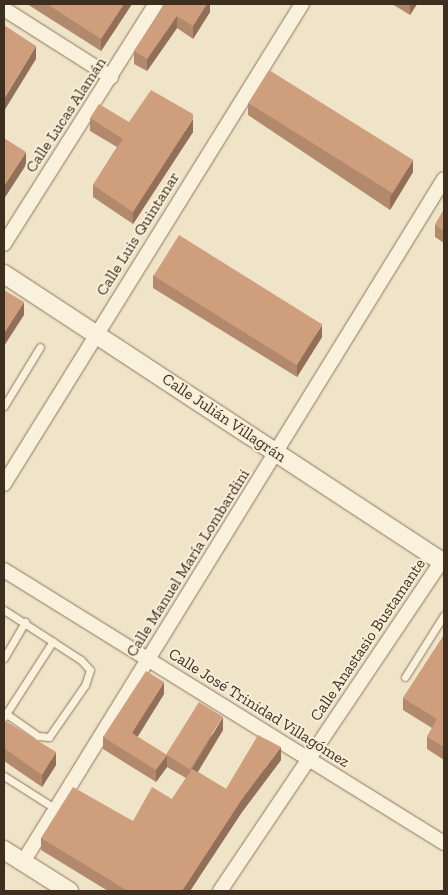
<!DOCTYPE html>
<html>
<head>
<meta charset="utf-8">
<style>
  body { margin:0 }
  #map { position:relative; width:448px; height:895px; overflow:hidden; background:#f0e4c8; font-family:"Zilla Slab",serif }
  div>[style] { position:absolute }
  .roads { filter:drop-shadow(0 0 1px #8d765c) drop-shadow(0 0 1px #8d765c) }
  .service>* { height:7px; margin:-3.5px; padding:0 3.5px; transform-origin:3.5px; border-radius:3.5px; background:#faf1dc }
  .minor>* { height:14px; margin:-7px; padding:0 7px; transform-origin:7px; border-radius:7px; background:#faf1dc }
  .tertiary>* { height:18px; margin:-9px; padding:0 9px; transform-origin:9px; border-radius:9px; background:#faf1dc }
  .wall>* { inset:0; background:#b2896c }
  .shaded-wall>* { inset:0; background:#916f58 }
  .building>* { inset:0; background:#cf9f7d; transform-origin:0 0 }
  span { translate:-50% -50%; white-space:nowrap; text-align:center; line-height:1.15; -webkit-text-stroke:4px #f7eed8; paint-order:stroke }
  .street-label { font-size:16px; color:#3d2e20 }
  .frame { position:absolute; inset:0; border:5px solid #3d2e20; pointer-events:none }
</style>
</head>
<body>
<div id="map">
  <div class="roads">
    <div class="service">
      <i style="left:4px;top:406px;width:69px;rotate:-58.6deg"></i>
      <i style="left:4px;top:610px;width:92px;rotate:33deg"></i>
      <i style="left:81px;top:660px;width:13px;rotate:48deg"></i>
      <i style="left:90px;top:670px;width:16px;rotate:108deg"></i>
      <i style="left:85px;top:685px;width:63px;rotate:124.7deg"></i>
      <i style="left:49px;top:737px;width:11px;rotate:-175deg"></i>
      <i style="left:38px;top:736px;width:39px;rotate:-145deg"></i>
      <i style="left:4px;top:658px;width:42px;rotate:-59.7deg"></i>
      <i style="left:405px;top:677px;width:73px;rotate:-57.8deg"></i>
      <i style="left:4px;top:717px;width:90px;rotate:-57.2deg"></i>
      <i style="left:4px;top:776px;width:62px;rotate:32.4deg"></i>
    </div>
    <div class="minor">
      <i style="left:4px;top:9px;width:127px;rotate:32.4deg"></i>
      <i style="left:4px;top:244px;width:284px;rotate:-57.7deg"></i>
      <i style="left:4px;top:484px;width:565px;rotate:-58.17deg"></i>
      <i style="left:4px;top:570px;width:518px;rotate:31.82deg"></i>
      <i style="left:23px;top:862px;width:802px;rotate:-58.35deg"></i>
      <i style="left:220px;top:891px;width:401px;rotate:-56.1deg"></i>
    </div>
    <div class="tertiary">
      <i style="left:4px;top:274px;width:526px;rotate:33.3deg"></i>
      <i style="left:4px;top:850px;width:77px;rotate:32.2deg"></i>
    </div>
  </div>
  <div class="wall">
    <i style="clip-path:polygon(27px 4px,132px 4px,101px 51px)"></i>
    <i style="clip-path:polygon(165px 4px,210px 4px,210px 12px,193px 39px,177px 28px,147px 71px,134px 64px,134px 51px)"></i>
    <i style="clip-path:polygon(392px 4px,417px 4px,410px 15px)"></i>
    <i style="clip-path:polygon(248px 103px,413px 172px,390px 210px,248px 115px)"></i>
    <i style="clip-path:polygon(90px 118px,129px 122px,193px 132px,133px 224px,93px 197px,93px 185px,117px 147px,90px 131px)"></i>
    <i style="clip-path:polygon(444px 209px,444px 243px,435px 237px,435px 225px)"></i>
    <i style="clip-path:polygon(153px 275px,322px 337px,297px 377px,153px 288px)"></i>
    <i style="clip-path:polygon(444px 635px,444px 760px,427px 749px,427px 737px,432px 728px,403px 710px,403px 698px)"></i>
    <i style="clip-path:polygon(164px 694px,137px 737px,167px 755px,223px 730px,198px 772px,226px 789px,281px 760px,242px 812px,190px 891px,108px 891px,41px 850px,41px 838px,133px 821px,172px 799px,186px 778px,167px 767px,156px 782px,103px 749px,103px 737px)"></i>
    <i style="clip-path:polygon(4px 720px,56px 765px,42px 787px,4px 761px)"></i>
  </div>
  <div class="shaded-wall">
    <i style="clip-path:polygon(124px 4px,132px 4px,101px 51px,101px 39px)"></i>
    <i style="clip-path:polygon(207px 4px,210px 4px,210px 12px,193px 39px,193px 26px)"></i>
    <i style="clip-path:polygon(410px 4px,417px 4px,410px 15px)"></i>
    <i style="clip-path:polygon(177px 16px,177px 28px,147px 71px,147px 59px)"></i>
    <i style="clip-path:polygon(36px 46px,36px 59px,4px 111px,4px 99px)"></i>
    <i style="clip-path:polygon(193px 119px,193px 132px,133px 224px,133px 212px)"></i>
    <i style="clip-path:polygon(26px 152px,26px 165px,4px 199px,4px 186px)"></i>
    <i style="clip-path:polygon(413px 160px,413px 172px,390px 210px,390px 197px)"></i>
    <i style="clip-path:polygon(24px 302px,24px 315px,4px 346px,4px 333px)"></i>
    <i style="clip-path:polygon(322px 325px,322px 337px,297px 377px,297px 364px)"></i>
    <i style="clip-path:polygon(164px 682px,164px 694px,132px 746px,132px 733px)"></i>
    <i style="clip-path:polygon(223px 717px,223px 730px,192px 781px,192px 769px)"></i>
    <i style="clip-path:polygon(281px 747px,281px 760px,242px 812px,190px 891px,182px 891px,242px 799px)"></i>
    <i style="clip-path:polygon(56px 752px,56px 765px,42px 787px,42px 775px)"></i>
    <i style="clip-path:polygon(167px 755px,167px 767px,156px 782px,156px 770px)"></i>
  </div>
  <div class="building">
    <i style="clip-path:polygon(47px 4px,124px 4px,101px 39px)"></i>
    <i style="clip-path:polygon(165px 4px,207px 4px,193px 26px,177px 16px,147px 59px,134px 51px)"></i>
    <i style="clip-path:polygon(4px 25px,36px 46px,4px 99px)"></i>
    <i style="left:269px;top:70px;width:170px;height:39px;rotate:32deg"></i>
    <i style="clip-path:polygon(151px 90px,193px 114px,193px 119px,133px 212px,93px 185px,123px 139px,90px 118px,99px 104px,129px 122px)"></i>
    <i style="clip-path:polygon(4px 138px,26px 152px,4px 186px)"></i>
    <i style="clip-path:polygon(444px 209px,444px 231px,435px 225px)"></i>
    <i style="left:179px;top:235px;width:169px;height:48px;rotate:32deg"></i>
    <i style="clip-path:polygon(4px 290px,24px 302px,4px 333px)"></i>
    <i style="clip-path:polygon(444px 635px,444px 747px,427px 737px,437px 719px,403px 698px)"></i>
    <i style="clip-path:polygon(146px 671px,164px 682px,132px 733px,167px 755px,156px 770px,103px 737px)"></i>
    <i style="left:199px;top:702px;width:28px;height:62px;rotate:32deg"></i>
    <i style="clip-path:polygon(4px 720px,56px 752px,42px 775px,4px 748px)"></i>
    <i style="clip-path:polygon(258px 735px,281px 747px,242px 799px,182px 891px,128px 891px,41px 838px,73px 787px,133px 821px,152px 787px,172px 799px,192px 769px,226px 789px)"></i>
  </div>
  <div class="street-label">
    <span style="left:66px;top:115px;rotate:-57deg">Calle Lucas Alamán</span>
    <span style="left:138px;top:234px;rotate:-58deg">Calle Luis Quintanar</span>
    <span style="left:224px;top:418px;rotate:34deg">Calle Julián Villagrán</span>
    <span style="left:188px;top:563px;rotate:-58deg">Calle Manuel María Lombardini</span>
    <span style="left:368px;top:640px;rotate:-56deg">Calle Anastasio Bustamante</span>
    <span style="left:259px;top:708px;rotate:32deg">Calle José Trinidad Villagómez</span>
  </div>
  <div class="frame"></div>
</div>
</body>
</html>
